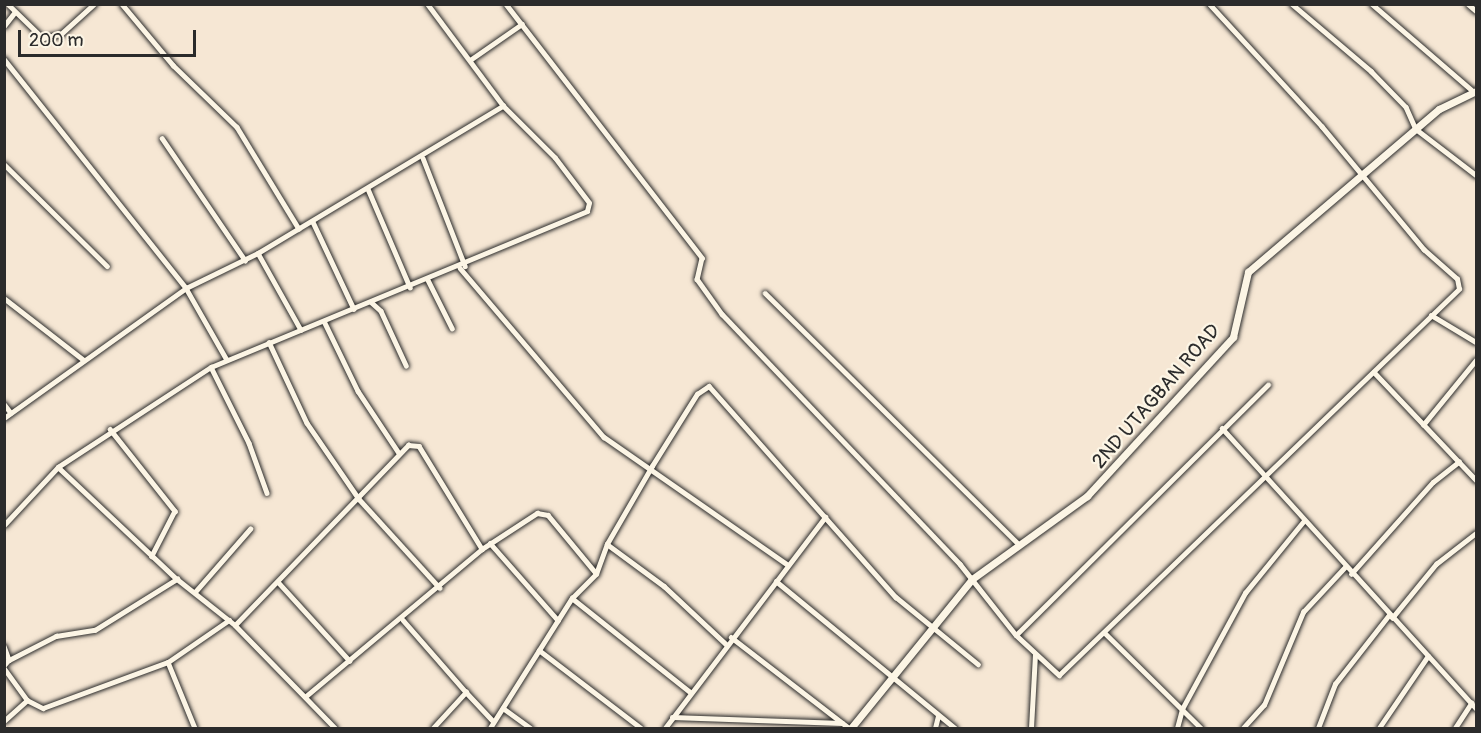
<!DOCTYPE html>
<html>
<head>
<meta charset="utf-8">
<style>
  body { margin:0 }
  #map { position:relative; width:1481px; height:733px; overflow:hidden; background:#f6e7d4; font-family:Pangolin,sans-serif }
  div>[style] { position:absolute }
  .roads { filter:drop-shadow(0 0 2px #2b2b2b) drop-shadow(0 0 2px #2b2b2b) }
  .street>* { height:4.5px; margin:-2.25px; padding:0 2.25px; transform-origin:2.25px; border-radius:2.25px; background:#fcf5e5 }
  .secondary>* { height:7px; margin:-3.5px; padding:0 3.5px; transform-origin:3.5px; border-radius:3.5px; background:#fcf5e5 }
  span { translate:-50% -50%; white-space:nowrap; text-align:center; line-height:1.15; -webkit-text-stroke:4.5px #fcf5e5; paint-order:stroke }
  .street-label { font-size:20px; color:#2b2b2b }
  .frame { position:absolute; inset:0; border:6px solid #2b2b2b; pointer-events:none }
  .scale { position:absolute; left:18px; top:30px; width:178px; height:27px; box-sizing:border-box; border:3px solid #2b2b2b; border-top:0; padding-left:8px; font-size:18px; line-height:21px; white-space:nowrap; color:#2b2b2b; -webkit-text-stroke:4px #fcf5e5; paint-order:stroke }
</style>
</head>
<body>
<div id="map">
  <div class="roads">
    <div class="street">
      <i style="left:8px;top:4px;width:49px;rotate:44.2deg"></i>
      <i style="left:43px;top:38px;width:18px;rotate:-13deg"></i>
      <i style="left:61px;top:34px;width:45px;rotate:-42.3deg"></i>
      <i style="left:122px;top:4px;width:80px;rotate:50.1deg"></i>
      <i style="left:173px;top:65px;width:89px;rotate:44.1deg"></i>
      <i style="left:237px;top:127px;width:119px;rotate:58.7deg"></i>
      <i style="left:506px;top:4px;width:321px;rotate:52.3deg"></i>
      <i style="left:702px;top:258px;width:22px;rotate:103deg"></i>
      <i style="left:697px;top:279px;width:43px;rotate:54.5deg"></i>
      <i style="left:722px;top:314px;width:345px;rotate:46.4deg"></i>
      <i style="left:960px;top:564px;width:90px;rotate:51.7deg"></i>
      <i style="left:1016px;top:635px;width:59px;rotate:42.9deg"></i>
      <i style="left:1059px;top:675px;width:556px;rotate:-43.98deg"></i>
      <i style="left:1459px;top:289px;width:10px;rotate:-101deg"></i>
      <i style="left:1457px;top:279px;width:44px;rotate:-138.7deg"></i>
      <i style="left:1424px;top:250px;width:160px;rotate:-129.7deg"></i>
      <i style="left:1322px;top:127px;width:167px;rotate:-132.6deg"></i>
      <i style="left:1292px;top:4px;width:104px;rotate:40.3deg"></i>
      <i style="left:1371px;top:71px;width:50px;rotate:45.8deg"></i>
      <i style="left:1406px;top:107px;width:24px;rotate:66deg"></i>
      <i style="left:1416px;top:129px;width:76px;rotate:37.5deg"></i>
      <i style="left:1372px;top:4px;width:135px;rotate:40.8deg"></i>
      <i style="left:1468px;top:4px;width:11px;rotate:41deg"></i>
      <i style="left:4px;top:26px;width:16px;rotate:-52deg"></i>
      <i style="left:4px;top:59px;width:293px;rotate:51.5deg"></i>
      <i style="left:186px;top:288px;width:81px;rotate:60.3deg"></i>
      <i style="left:470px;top:60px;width:63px;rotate:-34.7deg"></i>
      <i style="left:162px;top:138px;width:148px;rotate:55.8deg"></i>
      <i style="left:423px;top:158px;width:116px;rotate:68.7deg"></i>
      <i style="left:4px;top:164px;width:145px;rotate:44.7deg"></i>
      <i style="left:368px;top:189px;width:107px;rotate:66.8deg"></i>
      <i style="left:313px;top:222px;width:96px;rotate:64.8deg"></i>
      <i style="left:258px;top:253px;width:88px;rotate:60.8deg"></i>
      <i style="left:460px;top:268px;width:222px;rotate:49.6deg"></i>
      <i style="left:604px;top:437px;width:224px;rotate:34.8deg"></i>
      <i style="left:428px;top:280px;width:54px;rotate:63.4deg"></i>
      <i style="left:765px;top:293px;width:357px;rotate:44.7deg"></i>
      <i style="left:4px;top:298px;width:101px;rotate:37.8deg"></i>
      <i style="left:371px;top:302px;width:13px;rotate:42deg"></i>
      <i style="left:381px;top:311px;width:60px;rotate:65.2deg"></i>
      <i style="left:1431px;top:315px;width:52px;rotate:31deg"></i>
      <i style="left:324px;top:321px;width:78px;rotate:64.1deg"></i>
      <i style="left:358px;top:391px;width:74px;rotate:56.5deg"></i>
      <i style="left:269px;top:342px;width:89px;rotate:64.9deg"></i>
      <i style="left:307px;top:423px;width:92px;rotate:55.6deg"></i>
      <i style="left:359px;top:499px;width:120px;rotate:47.7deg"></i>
      <i style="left:211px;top:367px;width:85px;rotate:63.4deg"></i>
      <i style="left:249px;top:443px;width:53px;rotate:70.2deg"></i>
      <i style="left:1374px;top:372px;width:149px;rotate:46.6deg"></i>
      <i style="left:4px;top:404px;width:11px;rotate:52deg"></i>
      <i style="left:4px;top:418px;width:224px;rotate:-35.5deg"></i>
      <i style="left:186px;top:288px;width:80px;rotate:-25.9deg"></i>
      <i style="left:258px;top:253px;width:286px;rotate:-31deg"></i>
      <i style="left:1423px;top:425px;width:84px;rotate:-50.8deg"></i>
      <i style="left:1222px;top:428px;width:378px;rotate:47.8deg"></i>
      <i style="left:110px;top:429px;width:105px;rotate:51.6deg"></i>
      <i style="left:175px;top:511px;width:51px;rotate:117.1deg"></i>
      <i style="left:58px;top:467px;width:163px;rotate:43.3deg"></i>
      <i style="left:177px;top:579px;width:74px;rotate:38.4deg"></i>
      <i style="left:235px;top:625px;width:144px;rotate:45.8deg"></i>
      <i style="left:4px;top:525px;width:79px;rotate:-47deg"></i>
      <i style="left:58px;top:467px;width:183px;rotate:-33.2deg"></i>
      <i style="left:211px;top:367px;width:407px;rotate:-22.5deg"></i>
      <i style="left:587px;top:211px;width:8px;rotate:-76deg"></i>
      <i style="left:589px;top:203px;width:56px;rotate:-127.1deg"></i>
      <i style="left:555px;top:158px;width:74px;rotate:-135deg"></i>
      <i style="left:503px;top:106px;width:127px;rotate:-126.7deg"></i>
      <i style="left:490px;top:543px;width:103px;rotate:48.6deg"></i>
      <i style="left:607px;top:544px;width:71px;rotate:36.4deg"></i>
      <i style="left:664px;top:586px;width:85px;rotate:43.1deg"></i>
      <i style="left:1351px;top:574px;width:123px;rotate:-48.3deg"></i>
      <i style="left:1433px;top:482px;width:33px;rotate:-38deg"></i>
      <i style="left:776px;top:581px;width:232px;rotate:39.4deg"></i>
      <i style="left:279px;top:583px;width:105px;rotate:47.7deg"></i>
      <i style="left:195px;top:592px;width:84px;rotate:-48.9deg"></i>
      <i style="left:572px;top:598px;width:151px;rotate:38.5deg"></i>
      <i style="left:1392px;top:618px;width:70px;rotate:-50.8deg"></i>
      <i style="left:1436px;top:564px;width:51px;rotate:-37.8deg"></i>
      <i style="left:403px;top:620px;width:96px;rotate:48.8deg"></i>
      <i style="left:235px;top:625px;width:250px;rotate:-46.1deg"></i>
      <i style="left:408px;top:445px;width:11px;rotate:5deg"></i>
      <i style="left:419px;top:446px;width:121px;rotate:58.5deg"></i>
      <i style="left:1105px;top:633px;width:135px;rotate:44.7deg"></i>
      <i style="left:1016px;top:635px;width:355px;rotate:-44.8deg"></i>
      <i style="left:731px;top:637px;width:149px;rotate:37.6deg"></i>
      <i style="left:4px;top:646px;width:15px;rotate:70deg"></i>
      <i style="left:9px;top:660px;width:8px;rotate:130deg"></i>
      <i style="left:539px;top:650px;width:128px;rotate:37.4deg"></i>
      <i style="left:9px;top:660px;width:53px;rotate:-27.1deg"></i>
      <i style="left:56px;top:636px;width:39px;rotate:-9deg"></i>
      <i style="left:95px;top:630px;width:97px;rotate:-31.9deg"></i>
      <i style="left:168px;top:662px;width:71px;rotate:67.8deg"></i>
      <i style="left:4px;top:668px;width:39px;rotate:54deg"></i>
      <i style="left:27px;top:700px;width:18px;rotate:27deg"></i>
      <i style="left:43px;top:708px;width:133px;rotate:-20.2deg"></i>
      <i style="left:168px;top:662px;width:74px;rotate:-34.5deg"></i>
      <i style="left:305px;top:697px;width:231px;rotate:-39.9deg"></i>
      <i style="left:482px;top:549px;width:66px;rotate:-33.2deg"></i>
      <i style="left:537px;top:513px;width:11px;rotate:10deg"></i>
      <i style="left:548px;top:515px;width:75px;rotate:50.4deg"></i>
      <i style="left:503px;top:708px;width:34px;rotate:36deg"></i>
      <i style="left:672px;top:717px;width:170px;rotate:2deg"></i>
      <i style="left:4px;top:721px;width:31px;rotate:-42deg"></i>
      <i style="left:433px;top:728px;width:49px;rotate:-47.5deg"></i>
      <i style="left:466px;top:692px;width:40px;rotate:47deg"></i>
      <i style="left:490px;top:728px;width:154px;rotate:-57.8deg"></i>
      <i style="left:572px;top:598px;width:34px;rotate:-45deg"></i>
      <i style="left:596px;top:574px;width:32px;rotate:-70deg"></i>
      <i style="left:607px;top:544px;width:90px;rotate:-60deg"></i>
      <i style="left:652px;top:466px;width:85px;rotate:-58deg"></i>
      <i style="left:697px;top:394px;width:14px;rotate:-34deg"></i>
      <i style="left:709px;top:386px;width:282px;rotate:48.5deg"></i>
      <i style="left:896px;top:597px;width:106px;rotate:39.3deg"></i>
      <i style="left:665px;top:728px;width:265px;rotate:-52.8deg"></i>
      <i style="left:935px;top:728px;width:12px;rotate:-76deg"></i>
      <i style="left:1031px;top:728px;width:73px;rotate:-86.9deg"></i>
      <i style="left:1177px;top:728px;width:20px;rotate:-75deg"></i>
      <i style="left:1182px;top:709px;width:132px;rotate:-61.5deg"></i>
      <i style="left:1245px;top:593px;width:92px;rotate:-50.8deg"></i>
      <i style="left:1243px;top:728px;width:31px;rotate:-48deg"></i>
      <i style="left:1264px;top:705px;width:101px;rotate:-67.2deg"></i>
      <i style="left:1303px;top:612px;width:62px;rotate:-47deg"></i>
      <i style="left:1318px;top:728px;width:47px;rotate:-68.9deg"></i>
      <i style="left:1335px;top:684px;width:88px;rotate:-52deg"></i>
      <i style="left:1379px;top:728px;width:87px;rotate:-55.8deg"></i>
      <i style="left:1455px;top:728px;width:30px;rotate:-57deg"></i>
    </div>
    <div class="secondary">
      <i style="left:851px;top:728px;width:192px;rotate:-50.9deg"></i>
      <i style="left:972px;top:579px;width:142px;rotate:-35.8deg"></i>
      <i style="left:1087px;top:496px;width:216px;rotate:-47.4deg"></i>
      <i style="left:1233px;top:337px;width:67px;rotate:-77deg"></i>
      <i style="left:1248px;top:272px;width:251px;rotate:-40.5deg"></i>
      <i style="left:1439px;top:109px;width:41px;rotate:-25.9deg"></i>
    </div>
  </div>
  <div class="street-label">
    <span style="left:1156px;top:396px;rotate:-49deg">2ND UTAGBAN ROAD</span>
  </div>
  <div class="frame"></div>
  <div class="scale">200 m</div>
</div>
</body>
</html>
